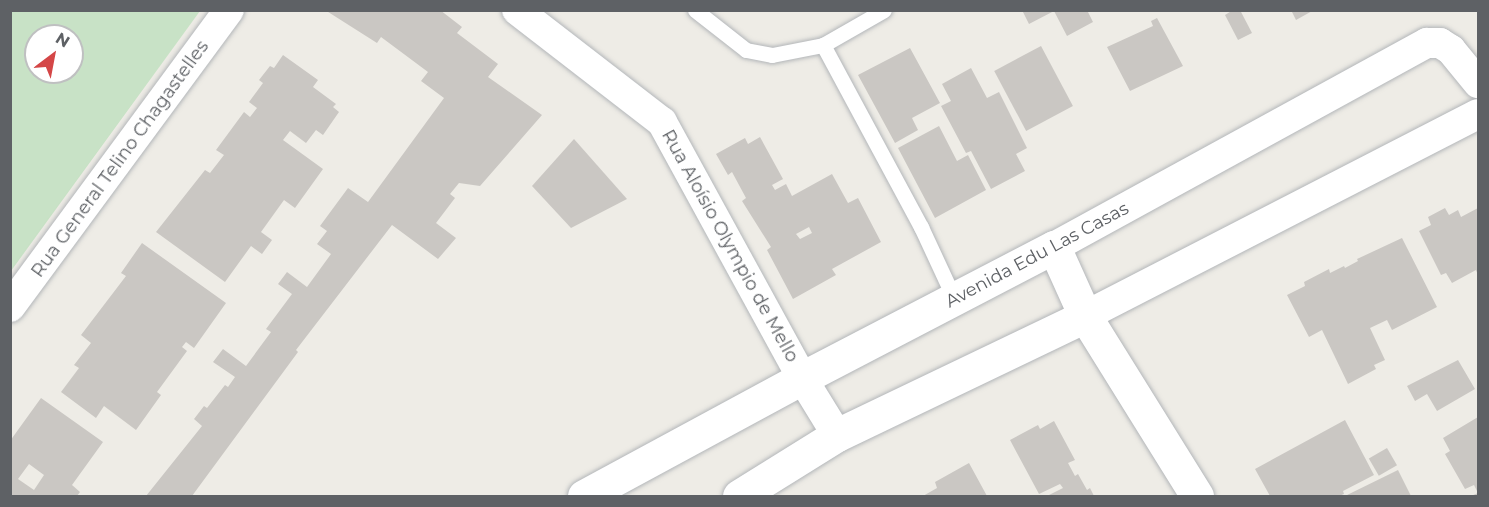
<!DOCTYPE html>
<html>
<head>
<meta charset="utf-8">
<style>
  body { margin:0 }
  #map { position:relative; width:1489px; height:507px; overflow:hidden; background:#eeece6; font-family:Montserrat,sans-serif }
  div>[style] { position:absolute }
  .green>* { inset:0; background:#c8e2c6 }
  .building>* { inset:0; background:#cac7c3; transform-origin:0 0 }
  .roads { filter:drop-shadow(0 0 2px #b3b6b9) drop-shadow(0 0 2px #b3b6b9) }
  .service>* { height:15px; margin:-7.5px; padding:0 7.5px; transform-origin:7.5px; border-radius:7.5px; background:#fff }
  .minor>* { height:30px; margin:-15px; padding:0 15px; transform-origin:15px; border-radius:15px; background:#fff }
  .tertiary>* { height:33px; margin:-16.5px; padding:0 16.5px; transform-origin:16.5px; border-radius:16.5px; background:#fff }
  span { translate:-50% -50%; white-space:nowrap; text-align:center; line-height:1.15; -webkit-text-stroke:6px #fff; paint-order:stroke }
  .street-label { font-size:18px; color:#5e6165 }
  .frame { position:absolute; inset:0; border:12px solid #5e6165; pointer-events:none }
  .north { position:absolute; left:24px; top:24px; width:60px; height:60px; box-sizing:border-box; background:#fff; border:2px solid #bfc0c1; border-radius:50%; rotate:32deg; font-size:16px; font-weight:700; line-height:24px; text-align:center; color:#5e6165 }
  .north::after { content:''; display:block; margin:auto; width:21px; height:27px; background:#d44647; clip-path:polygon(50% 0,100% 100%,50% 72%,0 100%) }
</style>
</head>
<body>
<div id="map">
  <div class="green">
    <i style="clip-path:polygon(evenodd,11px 10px,200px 11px,11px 271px,10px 11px,11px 10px,36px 36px,72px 36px,72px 72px,36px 72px,36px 36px)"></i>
  </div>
  <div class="building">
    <i style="clip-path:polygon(325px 10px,440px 10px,462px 27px,457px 33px,498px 64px,488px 77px,542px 115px,480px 186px,459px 183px,450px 194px,455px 198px,436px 223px,456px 238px,438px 259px,392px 225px,296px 350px,298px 352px,192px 496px,146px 496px,202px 426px,194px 419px,204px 406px,207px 408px,225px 385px,228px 387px,235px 377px,213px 362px,223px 349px,246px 366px,271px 332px,266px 329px,292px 294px,278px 284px,287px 272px,307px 287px,331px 254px,317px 244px,327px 231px,320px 226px,348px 188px,368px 202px,444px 98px,421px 81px,428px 72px,381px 37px,377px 43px)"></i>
    <i style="clip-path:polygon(1022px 10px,1087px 10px,1093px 22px,1067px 36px,1054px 11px,1029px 24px)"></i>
    <i style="clip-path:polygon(1233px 10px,1240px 10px,1252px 33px,1238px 40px,1225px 15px)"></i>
    <i style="clip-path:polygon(1291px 10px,1314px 10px,1296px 20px)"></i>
    <i style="clip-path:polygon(1157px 18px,1183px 66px,1130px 91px,1107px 47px,1153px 26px,1151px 21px)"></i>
    <i style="left:1041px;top:46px;width:68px;height:53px;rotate:62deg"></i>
    <i style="clip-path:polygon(910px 48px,940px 103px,912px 118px,918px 130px,895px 143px,858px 75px)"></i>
    <i style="clip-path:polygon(283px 55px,318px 80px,313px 87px,336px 104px,333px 107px,339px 112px,323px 135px,316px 130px,306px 143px,290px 131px,283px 140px,323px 169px,295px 208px,284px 200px,261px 232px,272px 240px,262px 254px,251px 246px,225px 282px,156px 232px,205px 170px,210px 173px,224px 155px,216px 150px,244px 112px,250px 117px,257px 108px,249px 102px,263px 83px,259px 80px,270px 66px,274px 68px)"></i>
    <i style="clip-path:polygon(971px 68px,987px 98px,999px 92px,1027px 148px,1016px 154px,1025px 171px,991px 189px,971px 151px,966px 153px,941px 106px,951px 101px,942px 84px)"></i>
    <i style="clip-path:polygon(939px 126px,957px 161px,968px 155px,986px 190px,935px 218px,898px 148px)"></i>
    <i style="clip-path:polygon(evenodd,760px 137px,783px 179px,772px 185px,775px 190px,786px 184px,792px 196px,832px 174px,848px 203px,858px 198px,881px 242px,832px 269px,836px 275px,793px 299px,767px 250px,771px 247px,742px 201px,746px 198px,732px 172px,728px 175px,716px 154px,745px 138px,748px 144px,760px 137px,809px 227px,812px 233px,800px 239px,796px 234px,809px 227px)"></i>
    <i style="clip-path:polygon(574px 139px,627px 199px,571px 228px,532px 186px)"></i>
    <i style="clip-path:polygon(1445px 208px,1449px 215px,1458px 210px,1461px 217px,1478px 208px,1478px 275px,1476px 270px,1452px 283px,1446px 273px,1441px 275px,1419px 231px,1431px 225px,1428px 217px)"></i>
    <i style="clip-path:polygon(1402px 238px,1437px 307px,1392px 330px,1387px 320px,1370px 328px,1385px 360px,1374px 365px,1376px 369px,1348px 384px,1322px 330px,1309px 337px,1287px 295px,1305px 286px,1304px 282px,1329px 269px,1330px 273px,1344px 266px,1345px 268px,1358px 261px,1357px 259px)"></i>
    <i style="clip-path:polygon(142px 243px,226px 303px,194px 348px,186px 342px,182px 347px,187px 351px,157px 392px,161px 395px,136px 430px,104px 406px,96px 418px,61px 392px,79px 368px,74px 365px,91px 343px,81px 335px,126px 276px,121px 273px)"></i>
    <i style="clip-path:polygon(1458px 360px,1475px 389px,1437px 411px,1427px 394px,1415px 401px,1407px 386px)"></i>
    <i style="clip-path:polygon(evenodd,41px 398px,103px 442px,72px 485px,80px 492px,77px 496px,10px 496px,10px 441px,41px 398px,29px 464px,44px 475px,34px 490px,18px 479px,29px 464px)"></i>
    <i style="clip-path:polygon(1478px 417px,1478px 496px,1471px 496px,1478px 493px,1474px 485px,1465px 489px,1445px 454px,1450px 451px,1443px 438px)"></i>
    <i style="clip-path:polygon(1345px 420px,1374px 475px,1343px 491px,1344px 494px,1339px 496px,1270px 496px,1255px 469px)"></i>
    <i style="clip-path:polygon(1054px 421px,1075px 460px,1068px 463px,1075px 476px,1078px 474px,1087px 490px,1090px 488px,1094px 496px,1047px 496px,1063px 488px,1060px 484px,1039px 494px,1010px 440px,1038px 425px,1040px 429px)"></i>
    <i style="left:1387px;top:448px;width:20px;height:21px;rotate:60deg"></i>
    <i style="clip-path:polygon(969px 463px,987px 496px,923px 496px,937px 488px,935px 482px)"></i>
    <i style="clip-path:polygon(1398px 470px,1411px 496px,1345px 496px)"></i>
  </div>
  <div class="roads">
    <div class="service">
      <i style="left:695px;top:10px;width:65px;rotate:38.1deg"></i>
      <i style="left:746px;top:50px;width:26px;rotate:11deg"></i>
      <i style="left:772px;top:55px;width:52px;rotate:-11.1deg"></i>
      <i style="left:823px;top:45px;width:70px;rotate:-29.8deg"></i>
      <i style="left:823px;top:45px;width:207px;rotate:61.7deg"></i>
      <i style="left:921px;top:227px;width:78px;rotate:65.1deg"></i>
    </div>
    <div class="minor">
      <i style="left:517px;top:10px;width:183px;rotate:37.7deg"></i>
      <i style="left:662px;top:122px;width:292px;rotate:61.3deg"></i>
      <i style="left:802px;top:378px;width:67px;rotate:58.4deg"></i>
      <i style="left:1054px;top:247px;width:425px;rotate:-28.7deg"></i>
      <i style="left:1427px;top:43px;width:13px"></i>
      <i style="left:1440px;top:43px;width:13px;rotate:32deg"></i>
      <i style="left:1451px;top:50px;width:43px;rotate:50.7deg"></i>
      <i style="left:10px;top:307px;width:369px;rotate:-53.6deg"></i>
      <i style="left:1085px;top:316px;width:442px;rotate:-27.2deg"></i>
    </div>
    <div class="tertiary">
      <i style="left:584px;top:496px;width:248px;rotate:-28.4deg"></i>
      <i style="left:802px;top:378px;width:284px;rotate:-27.5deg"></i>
      <i style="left:1054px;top:247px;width:76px;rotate:65.8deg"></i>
      <i style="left:1085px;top:316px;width:212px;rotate:58.1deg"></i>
      <i style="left:739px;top:496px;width:115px;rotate:-31.9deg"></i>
      <i style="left:837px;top:435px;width:275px;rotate:-25.6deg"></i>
    </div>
  </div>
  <div class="street-label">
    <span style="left:120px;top:159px;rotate:-54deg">Rua General Telino Chagastelles</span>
    <span style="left:730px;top:246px;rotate:61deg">Rua Aloísio Olympio de Mello</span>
    <span style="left:1037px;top:255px;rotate:-28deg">Avenida Edu Las Casas</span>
  </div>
  <div class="frame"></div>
  <div class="north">N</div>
</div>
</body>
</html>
